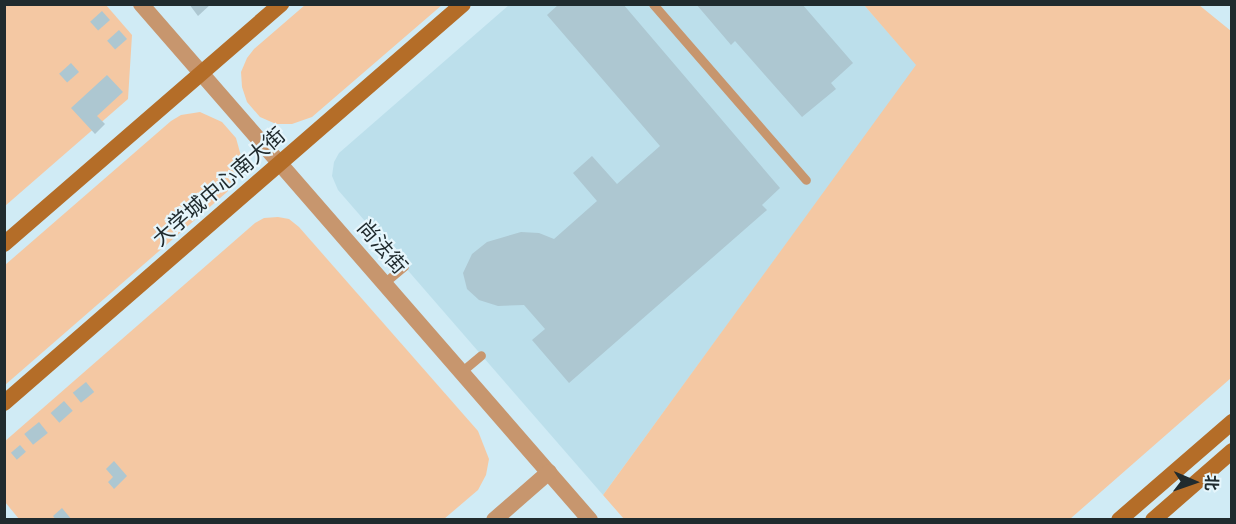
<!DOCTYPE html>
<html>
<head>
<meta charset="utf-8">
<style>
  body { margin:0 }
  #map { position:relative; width:1236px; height:524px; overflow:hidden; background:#d0ebf5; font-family:Inter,"Noto Sans SC",sans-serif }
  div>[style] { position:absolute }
  .built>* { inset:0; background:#bcdfeb }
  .green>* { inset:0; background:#f4c8a3 }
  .building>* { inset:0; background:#adc7d1; transform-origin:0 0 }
  .service>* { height:9px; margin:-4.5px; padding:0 4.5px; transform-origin:4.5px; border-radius:4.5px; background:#c7966e }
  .tertiary>* { height:16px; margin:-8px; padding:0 8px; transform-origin:8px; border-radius:8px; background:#c7966e }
  .secondary>* { height:16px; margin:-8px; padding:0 8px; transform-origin:8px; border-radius:8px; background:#b46d28 }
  span { translate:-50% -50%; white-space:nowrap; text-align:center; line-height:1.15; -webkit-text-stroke:4.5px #e6f6fc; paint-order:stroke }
  .street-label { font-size:21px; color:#202b2e }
  .frame { position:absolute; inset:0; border:6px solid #202b2e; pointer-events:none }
  .north { position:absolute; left:1164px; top:452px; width:60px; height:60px; -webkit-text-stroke:4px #e6f6fc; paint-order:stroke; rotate:92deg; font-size:16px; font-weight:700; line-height:24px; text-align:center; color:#202b2e }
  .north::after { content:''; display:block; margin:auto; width:21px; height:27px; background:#202b2e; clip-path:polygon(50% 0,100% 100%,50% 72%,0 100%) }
</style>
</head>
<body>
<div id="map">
  <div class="built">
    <i style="clip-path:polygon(509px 5px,864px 5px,917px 65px,603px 495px,338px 190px,332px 176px,334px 162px,339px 153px)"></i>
  </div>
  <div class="green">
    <i style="clip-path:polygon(5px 5px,106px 5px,132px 35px,128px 99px,5px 206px)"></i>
    <i style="clip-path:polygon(305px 5px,305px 4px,442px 5px,312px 117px,292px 124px,276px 124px,260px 117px,247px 102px,242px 87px,241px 72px,247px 58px,254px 49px)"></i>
    <i style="clip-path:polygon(864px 5px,1199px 5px,1231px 31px,1231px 378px,1070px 519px,624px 519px,603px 495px,916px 65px)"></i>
    <i style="clip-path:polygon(200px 112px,222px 122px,236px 138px,241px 156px,235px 181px,227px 192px,5px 385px,5px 265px,171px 121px,181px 115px)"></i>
    <i style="clip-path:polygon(278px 217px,289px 219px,299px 227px,478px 431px,489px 459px,486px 475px,478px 490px,444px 519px,19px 519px,5px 502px,4px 442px,255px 223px,264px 218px)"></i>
  </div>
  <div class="building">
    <i style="clip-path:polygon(189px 4px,211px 4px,198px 16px)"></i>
    <i style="clip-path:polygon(559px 4px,623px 4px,780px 188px,762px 205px,767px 210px,569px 383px,532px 340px,545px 329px,524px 305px,498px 306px,479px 300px,467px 289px,463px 273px,472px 254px,487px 242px,521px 232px,539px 233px,554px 239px,597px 201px,573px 173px,592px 156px,617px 184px,660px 146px,547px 15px)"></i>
    <i style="clip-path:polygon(696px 4px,802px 4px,853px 63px,831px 83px,836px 89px,802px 117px,735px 41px,731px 45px)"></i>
    <i style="left:102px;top:11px;width:12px;height:16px;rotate:48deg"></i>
    <i style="left:119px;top:30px;width:12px;height:16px;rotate:48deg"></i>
    <i style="left:71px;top:63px;width:12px;height:16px;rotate:48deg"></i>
    <i style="clip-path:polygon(107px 75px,123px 92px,97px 116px,105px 124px,95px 134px,71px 108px)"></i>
    <i style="left:86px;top:382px;width:13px;height:17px;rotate:51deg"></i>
    <i style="left:64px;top:401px;width:13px;height:18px;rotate:48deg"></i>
    <i style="left:39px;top:422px;width:14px;height:19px;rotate:51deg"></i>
    <i style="left:20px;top:445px;width:9px;height:12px;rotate:49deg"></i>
    <i style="clip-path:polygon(114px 461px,127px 476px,114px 489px,108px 482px,113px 477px,106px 469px)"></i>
    <i style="clip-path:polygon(62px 508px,72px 520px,56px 520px,53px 516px)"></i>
  </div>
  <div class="service">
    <i style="left:653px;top:4px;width:233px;rotate:49deg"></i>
    <i style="left:384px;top:283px;width:26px;rotate:-40deg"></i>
    <i style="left:461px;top:372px;width:26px;rotate:-40deg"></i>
  </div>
  <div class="tertiary">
    <i style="left:141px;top:4px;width:684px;rotate:48.97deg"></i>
    <i style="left:494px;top:520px;width:73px;rotate:-41.1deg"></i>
  </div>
  <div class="secondary">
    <i style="left:4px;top:244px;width:367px;rotate:-40.9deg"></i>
    <i style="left:4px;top:403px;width:608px;rotate:-41deg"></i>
    <i style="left:1119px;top:520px;width:150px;rotate:-40.9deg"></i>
    <i style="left:1153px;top:520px;width:105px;rotate:-41.1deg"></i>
  </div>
  <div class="street-label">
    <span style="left:219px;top:187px;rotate:-41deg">大学城中心南大街</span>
    <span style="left:382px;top:247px;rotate:49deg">尚法街</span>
  </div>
  <div class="frame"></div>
  <div class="north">北</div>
</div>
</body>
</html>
